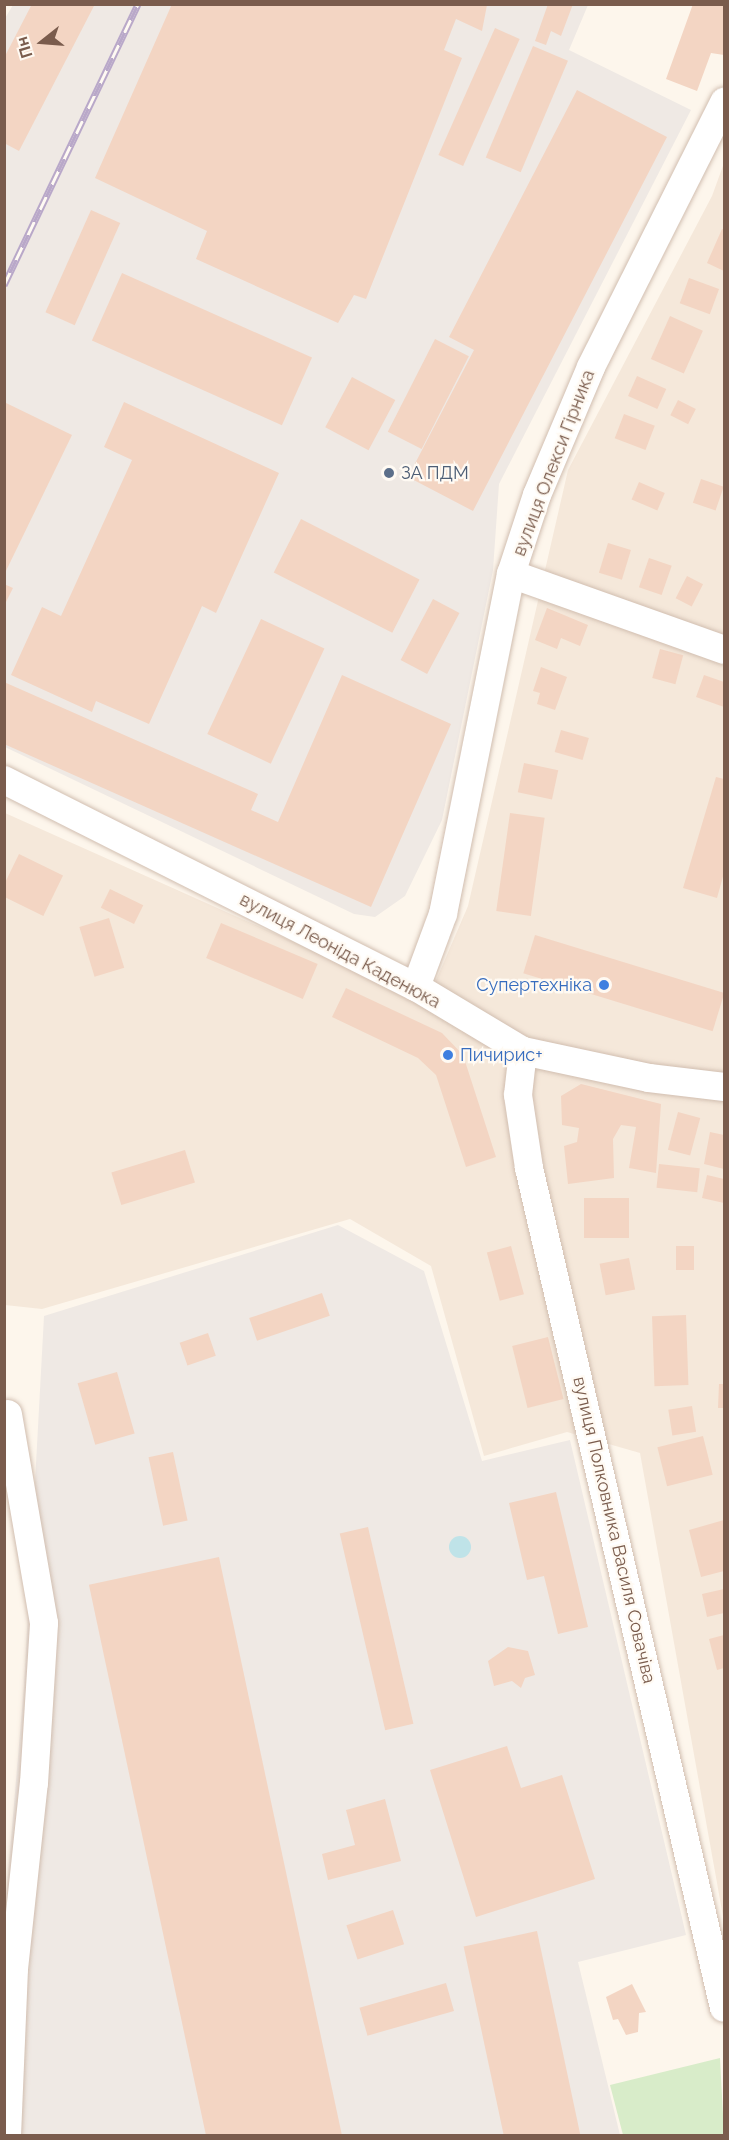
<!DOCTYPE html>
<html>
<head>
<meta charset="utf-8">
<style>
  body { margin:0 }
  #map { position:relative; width:729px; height:2140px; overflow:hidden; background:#fdf6ec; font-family:Raleway,sans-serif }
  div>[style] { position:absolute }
  .residential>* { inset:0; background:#f5e8da }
  .industrial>* { inset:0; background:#efe9e4 }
  .green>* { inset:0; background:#d8ecc9 }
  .water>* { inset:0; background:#bfe3e8 }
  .round { border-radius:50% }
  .building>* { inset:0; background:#f3d5c3; transform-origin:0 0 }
  .roads { filter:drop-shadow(0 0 2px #d1beb0) drop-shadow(0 0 2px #d1beb0) }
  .minor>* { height:28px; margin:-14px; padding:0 14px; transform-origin:14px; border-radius:14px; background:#fff }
  .rail>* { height:7px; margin-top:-3.5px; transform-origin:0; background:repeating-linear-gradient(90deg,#fffaf3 0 14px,#b9a8c9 0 28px); box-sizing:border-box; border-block:2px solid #b9a8c9 }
  .dots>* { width:16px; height:16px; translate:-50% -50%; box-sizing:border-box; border:3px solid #fffaf3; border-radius:50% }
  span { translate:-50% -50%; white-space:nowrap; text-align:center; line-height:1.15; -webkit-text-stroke:4.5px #fffaf3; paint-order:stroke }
  .street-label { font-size:18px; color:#7a5c4d }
  .service-label { font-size:18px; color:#4e5e75 }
  .left { translate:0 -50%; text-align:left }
  .shop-label { font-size:18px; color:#366cbe }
  .right { translate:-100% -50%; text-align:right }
  .frame { position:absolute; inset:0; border:6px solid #7a5c4d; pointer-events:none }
  .north { position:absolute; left:12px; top:12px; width:60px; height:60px; -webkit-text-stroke:4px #fffaf3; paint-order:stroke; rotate:253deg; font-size:16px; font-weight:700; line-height:24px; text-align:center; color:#7a5c4d }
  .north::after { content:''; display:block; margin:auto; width:21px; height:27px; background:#7a5c4d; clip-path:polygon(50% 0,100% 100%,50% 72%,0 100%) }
</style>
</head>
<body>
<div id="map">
  <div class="residential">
    <i style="clip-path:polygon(724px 163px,724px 1922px,640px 1453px,567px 1432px,484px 1456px,431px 1266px,350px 1219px,42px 1309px,5px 1305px,5px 813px,412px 995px,434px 985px,468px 906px,568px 470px,712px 196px)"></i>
  </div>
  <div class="industrial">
    <i style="clip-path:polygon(13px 5px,588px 5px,569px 50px,691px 110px,499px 484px,493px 570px,442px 820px,405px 896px,375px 917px,354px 914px,5px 747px,4px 20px)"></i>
    <i style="clip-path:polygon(338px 1225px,424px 1271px,482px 1461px,570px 1440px,686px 1935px,578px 1962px,620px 2135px,5px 2136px,5px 1910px,24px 1686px,44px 1316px)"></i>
  </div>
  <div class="green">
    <i style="clip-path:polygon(720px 2058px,724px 2135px,623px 2135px,610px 2085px)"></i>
  </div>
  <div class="water">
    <i class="round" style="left:449px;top:1536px;width:22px;height:22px"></i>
  </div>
  <div class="building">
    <i style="clip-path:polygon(32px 4px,95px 4px,19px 151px,4px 143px,4px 58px)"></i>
    <i style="clip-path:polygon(172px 4px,487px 5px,482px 31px,456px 19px,444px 50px,462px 58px,366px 299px,354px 295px,338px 323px,196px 259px,207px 231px,95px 178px)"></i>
    <i style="clip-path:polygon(548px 4px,573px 4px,561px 36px,551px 31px,546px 45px,535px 41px)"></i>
    <i style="clip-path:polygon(693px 4px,724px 4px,724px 55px,711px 53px,697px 91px,666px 79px)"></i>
    <i style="left:495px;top:28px;width:27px;height:139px;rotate:24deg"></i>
    <i style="left:533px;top:46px;width:38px;height:121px;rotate:23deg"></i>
    <i style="clip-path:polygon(577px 90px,667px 137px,473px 511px,408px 477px,474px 350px,449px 337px)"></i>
    <i style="left:91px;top:210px;width:32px;height:112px;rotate:24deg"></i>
    <i style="clip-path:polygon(722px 229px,724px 230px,724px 271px,707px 263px)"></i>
    <i style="left:122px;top:273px;width:208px;height:74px;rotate:24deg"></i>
    <i style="left:689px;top:278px;width:32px;height:27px;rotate:20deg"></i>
    <i style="left:670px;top:316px;width:36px;height:47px;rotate:24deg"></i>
    <i style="left:435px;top:339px;width:38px;height:104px;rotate:27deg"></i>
    <i style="left:637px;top:376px;width:32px;height:22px;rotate:24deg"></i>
    <i style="left:352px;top:377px;width:49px;height:57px;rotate:28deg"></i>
    <i style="left:678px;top:400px;width:20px;height:17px;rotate:27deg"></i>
    <i style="clip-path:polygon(4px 402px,72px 435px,4px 575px)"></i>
    <i style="clip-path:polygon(124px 402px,279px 473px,216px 613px,202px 606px,149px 724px,96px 701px,92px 712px,11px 675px,42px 607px,61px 616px,132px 460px,104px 447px)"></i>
    <i style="left:624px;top:414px;width:33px;height:26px;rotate:21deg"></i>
    <i style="left:701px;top:479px;width:24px;height:25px;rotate:19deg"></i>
    <i style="left:639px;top:482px;width:28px;height:19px;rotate:23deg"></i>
    <i style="left:301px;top:519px;width:133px;height:60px;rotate:27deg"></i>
    <i style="left:608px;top:543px;width:24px;height:31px;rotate:17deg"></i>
    <i style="left:649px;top:558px;width:24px;height:31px;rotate:19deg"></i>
    <i style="left:687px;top:576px;width:18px;height:25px;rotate:27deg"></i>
    <i style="clip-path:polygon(4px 584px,13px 588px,4px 606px)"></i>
    <i style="left:433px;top:599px;width:30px;height:69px;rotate:28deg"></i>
    <i style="clip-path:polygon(547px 608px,588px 625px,580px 646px,561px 638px,557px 649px,535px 640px)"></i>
    <i style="left:261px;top:619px;width:70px;height:127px;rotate:25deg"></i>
    <i style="left:660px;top:649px;width:24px;height:30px;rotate:15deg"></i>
    <i style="clip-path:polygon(541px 667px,567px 677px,555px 710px,537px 704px,540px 693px,533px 691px)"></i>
    <i style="clip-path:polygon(342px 675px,451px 724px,371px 907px,4px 744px,4px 682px,258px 794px,251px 810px,278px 822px)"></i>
    <i style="clip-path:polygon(704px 675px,724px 682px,724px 707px,696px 697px)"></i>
    <i style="left:561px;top:730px;width:29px;height:23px;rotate:16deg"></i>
    <i style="left:524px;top:763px;width:35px;height:30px;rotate:12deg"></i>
    <i style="clip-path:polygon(716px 777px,724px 779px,724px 873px,717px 898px,683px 888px)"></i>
    <i style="left:510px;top:813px;width:35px;height:99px;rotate:8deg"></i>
    <i style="left:19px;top:854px;width:49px;height:45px;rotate:26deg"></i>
    <i style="left:110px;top:889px;width:37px;height:21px;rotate:26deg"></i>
    <i style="left:109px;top:918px;width:52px;height:31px;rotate:73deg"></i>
    <i style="left:221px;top:923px;width:105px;height:38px;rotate:23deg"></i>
    <i style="left:535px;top:935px;width:198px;height:40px;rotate:17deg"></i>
    <i style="clip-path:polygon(346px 988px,442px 1033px,463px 1055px,496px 1157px,466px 1167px,436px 1075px,418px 1058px,332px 1017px)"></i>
    <i style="clip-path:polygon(581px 1084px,661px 1104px,656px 1173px,629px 1168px,636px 1127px,621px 1125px,613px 1139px,614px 1178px,568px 1184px,564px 1146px,577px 1142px,579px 1128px,562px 1125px,561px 1096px)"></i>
    <i style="left:678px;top:1112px;width:23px;height:39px;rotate:15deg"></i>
    <i style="clip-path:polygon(710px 1132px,724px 1135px,724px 1169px,704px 1164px)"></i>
    <i style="left:185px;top:1150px;width:34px;height:77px;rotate:73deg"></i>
    <i style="left:659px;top:1164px;width:41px;height:24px;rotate:6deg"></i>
    <i style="clip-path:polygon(707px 1175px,724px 1179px,724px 1203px,702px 1198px)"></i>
    <i style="left:584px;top:1198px;width:45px;height:40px"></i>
    <i style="left:511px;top:1246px;width:50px;height:25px;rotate:75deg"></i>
    <i style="left:676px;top:1246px;width:18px;height:24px"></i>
    <i style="left:629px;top:1258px;width:32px;height:30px;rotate:79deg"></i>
    <i style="left:322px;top:1293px;width:24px;height:77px;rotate:71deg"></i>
    <i style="left:686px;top:1315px;width:70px;height:34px;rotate:88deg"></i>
    <i style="left:208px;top:1333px;width:24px;height:30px;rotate:71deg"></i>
    <i style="left:548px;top:1337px;width:64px;height:37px;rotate:76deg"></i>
    <i style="left:117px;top:1372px;width:64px;height:41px;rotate:74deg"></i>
    <i style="clip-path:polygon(719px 1384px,724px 1384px,724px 1408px,718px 1408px)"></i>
    <i style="left:692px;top:1406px;width:26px;height:24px;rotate:81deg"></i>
    <i style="left:703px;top:1436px;width:40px;height:47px;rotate:76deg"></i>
    <i style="left:173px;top:1452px;width:70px;height:25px;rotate:78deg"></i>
    <i style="clip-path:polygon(556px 1492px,588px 1627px,558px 1634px,544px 1576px,527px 1580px,509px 1503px)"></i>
    <i style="clip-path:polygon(724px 1520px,724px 1571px,701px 1577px,689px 1530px)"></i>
    <i style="left:368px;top:1527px;width:202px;height:29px;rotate:77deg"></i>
    <i style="left:219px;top:1557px;width:592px;height:133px;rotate:78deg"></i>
    <i style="clip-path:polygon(724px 1589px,724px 1613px,707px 1617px,702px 1594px)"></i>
    <i style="clip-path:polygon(724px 1635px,724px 1668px,717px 1670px,709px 1639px)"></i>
    <i style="clip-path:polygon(508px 1647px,528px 1651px,535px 1675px,525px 1678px,521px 1688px,512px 1681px,494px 1686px,488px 1661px)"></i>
    <i style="clip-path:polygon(507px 1746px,521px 1788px,562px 1775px,595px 1879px,476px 1917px,430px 1770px)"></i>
    <i style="clip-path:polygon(385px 1799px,401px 1861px,328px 1880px,322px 1854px,355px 1845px,346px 1810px)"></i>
    <i style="left:393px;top:1910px;width:36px;height:49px;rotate:72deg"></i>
    <i style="left:537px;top:1931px;width:209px;height:75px;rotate:78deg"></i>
    <i style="left:446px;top:1983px;width:29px;height:90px;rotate:74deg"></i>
    <i style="clip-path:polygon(632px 1984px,646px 2012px,639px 2013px,638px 2032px,626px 2035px,618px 2019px,613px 2020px,606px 1997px)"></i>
  </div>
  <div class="roads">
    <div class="minor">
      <i style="left:511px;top:574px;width:226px;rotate:19.6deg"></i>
      <i style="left:4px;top:780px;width:461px;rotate:26.7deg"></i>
      <i style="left:416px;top:987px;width:125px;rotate:30.9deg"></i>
      <i style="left:523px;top:1051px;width:129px;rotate:12.1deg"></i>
      <i style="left:649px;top:1078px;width:76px;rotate:6.8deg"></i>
      <i style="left:416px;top:987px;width:78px;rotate:-69.7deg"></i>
      <i style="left:443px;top:914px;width:347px;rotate:-78.7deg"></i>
      <i style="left:511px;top:574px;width:83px;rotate:-71.8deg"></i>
      <i style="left:537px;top:495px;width:139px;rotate:-67.1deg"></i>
      <i style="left:591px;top:367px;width:297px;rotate:-63.3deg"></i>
      <i style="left:523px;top:1051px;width:44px;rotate:96.5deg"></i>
      <i style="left:518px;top:1095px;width:74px;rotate:81.4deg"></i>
      <i style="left:529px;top:1168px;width:862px;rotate:76.93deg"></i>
      <i style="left:7px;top:2136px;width:167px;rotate:-87.6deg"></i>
      <i style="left:14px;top:1969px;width:187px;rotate:-83.9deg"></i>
      <i style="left:34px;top:1783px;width:160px;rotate:-86.4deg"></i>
      <i style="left:44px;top:1623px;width:212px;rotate:-99.8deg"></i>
    </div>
  </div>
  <div class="rail">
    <i style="left:4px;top:285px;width:311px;rotate:-64.5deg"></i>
  </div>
  <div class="dots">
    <i style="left:389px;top:473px;background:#5c6f8a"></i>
    <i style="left:604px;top:985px;background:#3f7fe0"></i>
    <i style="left:448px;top:1055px;background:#3f7fe0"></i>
  </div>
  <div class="street-label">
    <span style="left:554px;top:463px;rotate:-69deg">вулиця Олекси Гірника</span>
    <span style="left:340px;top:951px;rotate:28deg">вулиця Леоніда Каденюка</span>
    <span style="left:614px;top:1530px;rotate:77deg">вулиця Полковника Василя Совачіва</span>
  </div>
  <div class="service-label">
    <span class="left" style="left:401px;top:473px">ЗА ПДМ</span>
  </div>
  <div class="shop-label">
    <span class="right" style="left:592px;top:985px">Супертехніка</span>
    <span class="left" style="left:460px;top:1055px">Пичирис+</span>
  </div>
  <div class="frame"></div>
  <div class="north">Пн</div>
</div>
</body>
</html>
